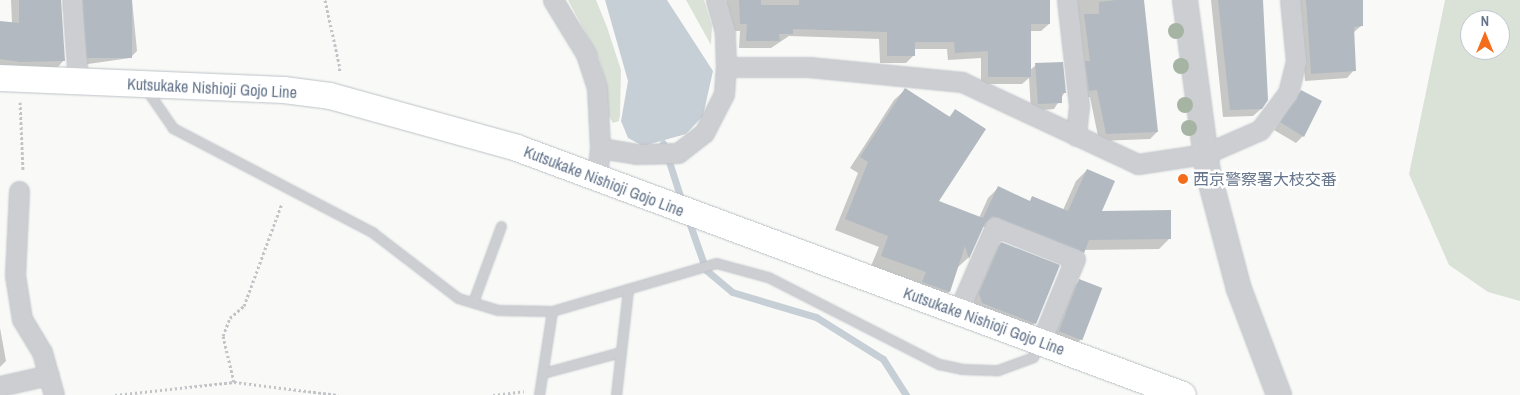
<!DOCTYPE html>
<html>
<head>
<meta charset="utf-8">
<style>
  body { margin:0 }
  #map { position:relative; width:1520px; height:395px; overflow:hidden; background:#f9faf7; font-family:"Archivo Narrow","Noto Sans JP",sans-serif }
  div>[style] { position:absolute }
  .green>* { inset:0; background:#dae2d7 }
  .water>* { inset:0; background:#c7cfd6 }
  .shadow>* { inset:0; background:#0003 }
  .stream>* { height:7px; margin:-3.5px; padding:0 3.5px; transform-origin:3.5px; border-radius:3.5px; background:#c7cfd6 }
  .building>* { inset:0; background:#b2b9c1; transform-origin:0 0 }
  .path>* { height:3px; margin-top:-1.5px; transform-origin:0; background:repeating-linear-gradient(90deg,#c2c4c7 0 2.5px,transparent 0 5px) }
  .roads { filter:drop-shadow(0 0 1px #bdc1c7) drop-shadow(0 0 1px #bdc1c7) }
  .service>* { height:9px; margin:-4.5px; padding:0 4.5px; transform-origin:4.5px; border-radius:4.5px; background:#ccced2 }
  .minor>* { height:19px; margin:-9.5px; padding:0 9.5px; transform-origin:9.5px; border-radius:9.5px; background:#ccced2 }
  .tertiary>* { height:24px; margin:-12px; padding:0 12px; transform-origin:12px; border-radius:12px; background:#ccced2 }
  .secondary>* { height:26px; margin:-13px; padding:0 13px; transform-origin:13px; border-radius:13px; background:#fff }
  .trees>* { width:16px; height:16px; margin:-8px; border-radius:50%; background:#a6b4a4 }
  .dots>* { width:14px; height:14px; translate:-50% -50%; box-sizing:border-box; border:2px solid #fff; border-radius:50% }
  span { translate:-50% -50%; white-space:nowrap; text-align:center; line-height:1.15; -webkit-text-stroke:5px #fff; paint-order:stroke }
  .street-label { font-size:16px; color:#65758b }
  .poi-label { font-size:16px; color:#65758b }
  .left { translate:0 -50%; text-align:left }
  .north { position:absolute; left:1460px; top:10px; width:50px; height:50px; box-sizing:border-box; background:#fff; border:1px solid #c1c8d1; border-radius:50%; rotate:0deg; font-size:14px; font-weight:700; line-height:20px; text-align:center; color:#65758b }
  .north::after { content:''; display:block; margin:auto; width:18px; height:22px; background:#f56c1b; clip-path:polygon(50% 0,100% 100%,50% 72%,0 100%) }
</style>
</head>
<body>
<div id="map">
  <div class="green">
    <i style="clip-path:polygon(568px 0,596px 0,607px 27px,621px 70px,620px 115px,619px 121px,613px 123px,607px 113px,607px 87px,599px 58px)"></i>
    <i style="clip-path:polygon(686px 0,704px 0,712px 26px,711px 45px)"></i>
    <i style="clip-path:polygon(evenodd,1445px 0,1520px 0,1520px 301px,1488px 292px,1449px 265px,1409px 174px,1445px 0,1470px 20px,1500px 20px,1500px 50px,1470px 50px,1470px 20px)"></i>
  </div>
  <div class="water">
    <i style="clip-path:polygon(605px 0,667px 0,713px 71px,703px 116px,686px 134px,643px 146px,628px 138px,621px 121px,628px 81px)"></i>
  </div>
  <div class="shadow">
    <i style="clip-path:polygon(11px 0,60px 0,64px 60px,57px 68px,0 67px,0 22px,12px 23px)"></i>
    <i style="clip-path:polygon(72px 0,132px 0,137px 51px,130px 58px,81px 65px)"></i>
    <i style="clip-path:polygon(727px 0,1048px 0,1049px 24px,1041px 31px,1030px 31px,1030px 70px,1036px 65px,1065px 92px,1054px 109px,1031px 111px,1029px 78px,1022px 84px,981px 84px,981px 58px,948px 60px,947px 49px,914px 49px,914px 55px,906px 63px,880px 63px,879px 39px,789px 36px,771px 48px,739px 48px,740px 31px,733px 31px,732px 20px,727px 21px)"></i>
    <i style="clip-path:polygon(1074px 0,1143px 0,1157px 132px,1150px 139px,1099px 141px,1090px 97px,1082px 98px)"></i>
    <i style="clip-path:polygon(1211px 0,1261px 0,1261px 109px,1253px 116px,1223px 117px)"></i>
    <i style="clip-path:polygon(1299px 0,1362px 0,1362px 25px,1353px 33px,1354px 70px,1347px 78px,1305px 81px)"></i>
    <i style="clip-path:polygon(905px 90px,948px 118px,955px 111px,937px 202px,979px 218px,988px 198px,998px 188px,1029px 202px,1033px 198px,1063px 210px,1076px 181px,1087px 170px,1100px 212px,1170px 238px,1159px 249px,1084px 250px,1073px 262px,982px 226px,968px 258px,958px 267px,958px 265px,949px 292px,938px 302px,871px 266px,879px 247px,835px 230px,858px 173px,850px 168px,894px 100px)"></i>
    <i style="clip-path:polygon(1301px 92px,1303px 136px,1296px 143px,1274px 130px)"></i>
    <i style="clip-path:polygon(1001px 243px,1035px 323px,1029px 329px,976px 308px,973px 299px,995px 249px)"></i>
    <i style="clip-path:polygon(1079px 281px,1081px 339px,1074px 347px,1051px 338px,1072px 288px)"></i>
    <i style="clip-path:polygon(0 328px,6px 361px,0 367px)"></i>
  </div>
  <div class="stream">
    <i style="left:663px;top:143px;width:62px;rotate:72.1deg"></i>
    <i style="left:688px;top:219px;width:54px;rotate:70.6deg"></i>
    <i style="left:706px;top:270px;width:34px;rotate:40deg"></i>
    <i style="left:732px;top:292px;width:88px;rotate:16.6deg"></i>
    <i style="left:816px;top:317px;width:79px;rotate:32.1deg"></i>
    <i style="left:883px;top:359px;width:43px;rotate:57.4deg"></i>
  </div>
  <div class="building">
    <i style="clip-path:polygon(19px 0,61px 0,65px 61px,20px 62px,0 59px,0 21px,19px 23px)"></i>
    <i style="left:83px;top:0;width:49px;height:58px"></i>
    <i style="clip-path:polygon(739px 0,761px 0,761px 5px,799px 5px,799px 0,1050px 0,1050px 24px,1031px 24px,1031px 77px,988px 77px,988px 51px,955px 53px,954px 42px,915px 42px,915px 56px,887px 56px,887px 32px,793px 29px,793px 34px,779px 34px,780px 41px,746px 41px,747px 24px,740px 24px)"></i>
    <i style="clip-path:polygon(1116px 0,1144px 0,1158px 132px,1106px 134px,1097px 90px,1089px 91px,1085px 61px,1090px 61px,1084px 14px,1099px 14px,1099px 2px)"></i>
    <i style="clip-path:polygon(1218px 0,1263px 0,1268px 100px,1262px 109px,1230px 110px)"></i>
    <i style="clip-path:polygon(1306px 0,1363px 0,1363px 26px,1354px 27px,1356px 71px,1311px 74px)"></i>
    <i style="clip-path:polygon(1063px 62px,1066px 93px,1062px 93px,1062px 103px,1038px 104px,1035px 63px)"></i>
    <i style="clip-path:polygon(905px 88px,950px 117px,955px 109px,986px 129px,939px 201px,983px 218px,998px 186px,1030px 201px,1032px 196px,1068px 211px,1087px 169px,1115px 181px,1102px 211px,1171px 210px,1171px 239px,1089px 240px,1084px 253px,993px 216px,985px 223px,969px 259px,965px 246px,950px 292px,922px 282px,926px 272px,881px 256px,888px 236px,845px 219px,868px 162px,860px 157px)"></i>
    <i style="clip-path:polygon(1301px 90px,1322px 101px,1304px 137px,1280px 122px)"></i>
    <i style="clip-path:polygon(1001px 242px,1060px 265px,1036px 324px,982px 303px,979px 293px)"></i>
    <i style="left:1079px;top:279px;width:25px;height:56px;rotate:21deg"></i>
  </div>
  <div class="path">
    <i style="left:325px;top:0;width:70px;rotate:77.6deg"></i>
    <i style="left:340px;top:68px;width:4px;rotate:104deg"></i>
    <i style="left:20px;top:102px;width:69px;rotate:87.5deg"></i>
    <i style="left:234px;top:382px;width:47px;rotate:-103.4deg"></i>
    <i style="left:223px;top:336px;width:19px;rotate:-69deg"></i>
    <i style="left:230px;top:318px;width:18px;rotate:-41deg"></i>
    <i style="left:244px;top:306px;width:110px;rotate:-69.7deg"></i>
    <i style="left:115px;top:395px;width:120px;rotate:-6.2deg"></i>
    <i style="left:234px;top:382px;width:105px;rotate:7.1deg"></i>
    <i style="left:493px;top:395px;width:31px;rotate:-7deg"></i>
  </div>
  <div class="roads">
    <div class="service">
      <i style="left:146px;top:89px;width:47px;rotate:55.3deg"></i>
      <i style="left:173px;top:128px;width:225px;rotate:27.6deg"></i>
      <i style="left:372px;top:232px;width:108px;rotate:37.5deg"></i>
      <i style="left:458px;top:298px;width:42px;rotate:16.7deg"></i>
      <i style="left:498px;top:310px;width:54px;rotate:1.1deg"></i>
      <i style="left:552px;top:311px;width:171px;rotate:-16.3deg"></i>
      <i style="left:716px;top:263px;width:54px;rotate:15.1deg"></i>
      <i style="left:768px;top:277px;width:192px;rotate:27deg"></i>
      <i style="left:939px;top:364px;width:24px;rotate:12deg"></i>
      <i style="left:962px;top:369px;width:36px;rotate:2deg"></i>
      <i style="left:998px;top:370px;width:37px;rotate:-20deg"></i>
      <i style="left:1033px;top:357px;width:15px;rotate:-62deg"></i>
      <i style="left:473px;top:302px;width:81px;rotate:-69.8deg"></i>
      <i style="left:543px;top:373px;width:81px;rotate:-15.1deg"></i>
      <i style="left:539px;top:395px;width:85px;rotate:-81.2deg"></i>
      <i style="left:616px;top:395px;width:107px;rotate:-83.5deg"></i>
    </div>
    <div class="minor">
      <i style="left:72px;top:0;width:80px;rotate:85.7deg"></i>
      <i style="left:553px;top:0;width:63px;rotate:58.6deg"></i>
      <i style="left:586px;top:54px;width:36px;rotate:72deg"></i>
      <i style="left:597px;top:88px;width:60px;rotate:87.1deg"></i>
      <i style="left:600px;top:148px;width:31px;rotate:96deg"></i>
      <i style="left:1067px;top:0;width:107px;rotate:83.5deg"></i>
      <i style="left:1079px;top:106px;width:30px;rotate:96deg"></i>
      <i style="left:726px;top:67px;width:83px"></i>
      <i style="left:809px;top:67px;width:154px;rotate:5.6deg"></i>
      <i style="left:962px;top:82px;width:194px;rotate:25deg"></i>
      <i style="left:1138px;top:164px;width:68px;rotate:-8.5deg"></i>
      <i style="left:1205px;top:154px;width:60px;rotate:-23.6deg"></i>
      <i style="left:1260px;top:130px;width:46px;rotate:-52.9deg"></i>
      <i style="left:1288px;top:93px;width:33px;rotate:-76deg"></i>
      <i style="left:1296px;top:61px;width:61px;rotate:-95.6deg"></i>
      <i style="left:600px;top:148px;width:36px;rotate:9deg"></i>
      <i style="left:636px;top:154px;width:42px;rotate:-1.4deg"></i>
      <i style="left:678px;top:153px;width:33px;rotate:-38deg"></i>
      <i style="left:704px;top:133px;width:44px;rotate:-62.9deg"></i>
      <i style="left:724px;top:94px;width:27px;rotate:-86deg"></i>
      <i style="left:726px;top:67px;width:35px;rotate:-92deg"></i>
      <i style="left:725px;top:32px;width:33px;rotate:-106deg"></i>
      <i style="left:19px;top:191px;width:84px;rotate:92.7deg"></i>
      <i style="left:15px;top:275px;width:45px;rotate:81deg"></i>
      <i style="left:22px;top:319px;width:39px;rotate:59deg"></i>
      <i style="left:42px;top:352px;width:45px;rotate:74.4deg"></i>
      <i style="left:958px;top:312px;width:93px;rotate:-66.5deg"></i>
      <i style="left:995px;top:227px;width:86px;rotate:21.8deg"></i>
      <i style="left:1075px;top:259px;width:90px;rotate:112.3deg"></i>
      <i style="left:0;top:386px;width:50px;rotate:-12.7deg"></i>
    </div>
    <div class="tertiary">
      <i style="left:1185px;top:0;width:174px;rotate:82.4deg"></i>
      <i style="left:1208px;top:172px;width:121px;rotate:75.2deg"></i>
      <i style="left:1239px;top:289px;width:113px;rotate:69.3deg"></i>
    </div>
    <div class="secondary">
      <i style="left:0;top:78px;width:284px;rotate:2.4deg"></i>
      <i style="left:284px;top:90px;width:46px;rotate:7.4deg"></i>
      <i style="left:330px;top:96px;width:194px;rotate:15.5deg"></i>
      <i style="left:517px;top:148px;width:710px;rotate:20.35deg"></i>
    </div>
  </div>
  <div class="trees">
    <i style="left:1176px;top:31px"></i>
    <i style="left:1181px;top:66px"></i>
    <i style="left:1185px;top:105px"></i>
    <i style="left:1189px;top:128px"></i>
  </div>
  <div class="dots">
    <i style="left:1183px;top:179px;background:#f56c1b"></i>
  </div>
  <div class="street-label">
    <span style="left:212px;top:88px;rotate:3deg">Kutsukake Nishioji Gojo Line</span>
    <span style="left:604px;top:181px;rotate:21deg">Kutsukake Nishioji Gojo Line</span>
    <span style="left:984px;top:321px;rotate:20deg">Kutsukake Nishioji Gojo Line</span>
  </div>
  <div class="poi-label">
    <span class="left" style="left:1193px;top:179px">西京警察署大枝交番</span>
  </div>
  <div class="north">N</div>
</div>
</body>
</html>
